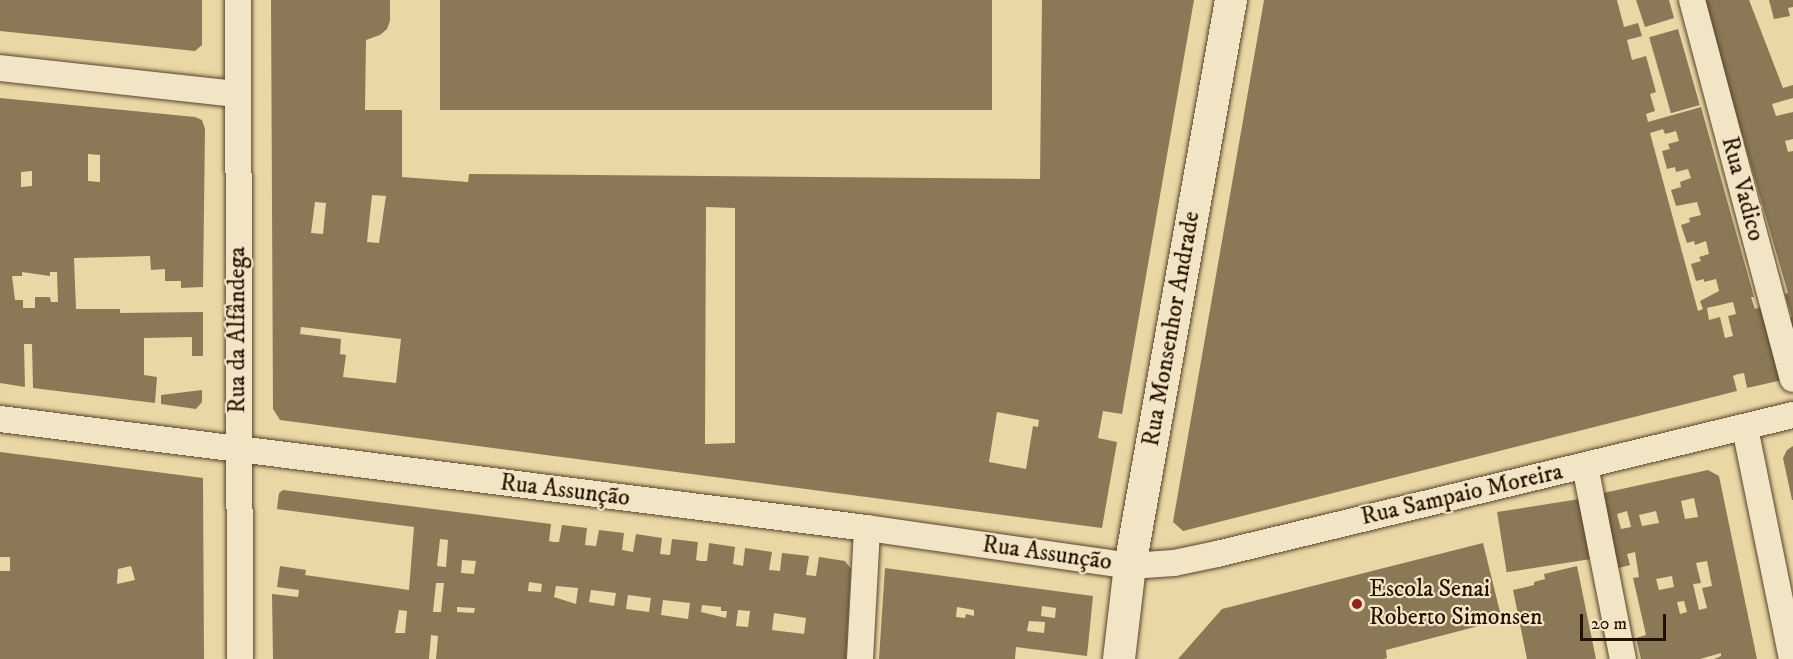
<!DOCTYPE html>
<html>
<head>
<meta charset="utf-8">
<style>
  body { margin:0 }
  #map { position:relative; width:1793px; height:659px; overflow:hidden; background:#ead7a6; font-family:"IM FELL DW Pica",serif }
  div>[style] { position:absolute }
  .building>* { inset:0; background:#8b7856; transform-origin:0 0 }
  .roads { filter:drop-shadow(0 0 2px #56432a) drop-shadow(0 0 2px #56432a) }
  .minor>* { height:26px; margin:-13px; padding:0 13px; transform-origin:13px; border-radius:13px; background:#f1e5c5 }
  .tertiary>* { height:32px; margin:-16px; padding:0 16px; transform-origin:16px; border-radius:16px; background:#f1e5c5 }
  .dots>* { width:16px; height:16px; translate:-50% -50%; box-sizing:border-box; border:3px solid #f1e5c5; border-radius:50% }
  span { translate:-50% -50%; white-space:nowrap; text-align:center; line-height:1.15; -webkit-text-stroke:4.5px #f1e5c5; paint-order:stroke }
  .street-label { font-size:24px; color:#241200 }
  .poi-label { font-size:24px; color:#241200 }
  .left { translate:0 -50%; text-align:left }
  .scale { position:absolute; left:1580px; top:614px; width:86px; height:27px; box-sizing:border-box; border:3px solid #241200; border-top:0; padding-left:8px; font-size:18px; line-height:21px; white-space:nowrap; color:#241200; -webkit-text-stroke:4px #f1e5c5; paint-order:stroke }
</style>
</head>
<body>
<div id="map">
  <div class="building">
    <i style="clip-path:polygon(0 0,202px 0,202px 45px,195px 51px,0 31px)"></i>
    <i style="clip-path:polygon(evenodd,271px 0,390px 0,390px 21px,387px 29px,380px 35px,366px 40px,365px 110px,402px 110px,402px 177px,468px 182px,469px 174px,1040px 179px,1042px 0,1194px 0,1122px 414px,1103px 411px,1098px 438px,1117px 442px,1102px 528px,280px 420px,273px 409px,271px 0,372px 195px,386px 196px,379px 243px,367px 242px,372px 195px,271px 0,315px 202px,326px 203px,323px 234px,311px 233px,315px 202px,271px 0,706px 207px,735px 208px,735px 443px,705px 444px,706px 207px,271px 0,301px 327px,401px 339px,396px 383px,343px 377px,346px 355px,340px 354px,341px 339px,300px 334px,301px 327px,271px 0,997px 412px,1039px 420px,1038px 427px,1033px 426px,1026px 469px,989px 462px,997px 412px)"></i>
    <i style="left:440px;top:0;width:552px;height:110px"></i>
    <i style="clip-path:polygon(evenodd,1264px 0,1617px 0,1624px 27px,1638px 23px,1642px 36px,1627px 40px,1632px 60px,1646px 56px,1656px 92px,1650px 94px,1655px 111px,1646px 114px,1648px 122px,1701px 107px,1754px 297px,1751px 297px,1755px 309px,1765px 306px,1782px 380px,1747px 388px,1744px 373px,1738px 374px,1733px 376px,1737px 391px,1183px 531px,1173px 522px,1264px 0,1663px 129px,1665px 134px,1676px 131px,1679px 141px,1668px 144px,1670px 149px,1662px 151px,1667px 169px,1675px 167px,1676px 172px,1688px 169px,1691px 178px,1680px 182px,1681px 187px,1671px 190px,1676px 206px,1697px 202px,1701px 215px,1689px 218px,1690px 222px,1681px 225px,1687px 243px,1694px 241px,1695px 245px,1706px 241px,1709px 254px,1699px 257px,1701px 261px,1691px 264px,1696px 281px,1704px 279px,1704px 282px,1716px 279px,1719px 291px,1700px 301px,1703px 309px,1698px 311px,1650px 133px,1663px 129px,1264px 0,1733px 302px,1736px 314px,1728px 316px,1733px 336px,1725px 338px,1720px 317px,1709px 320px,1707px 308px,1733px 302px)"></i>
    <i style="clip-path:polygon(1636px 0,1669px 0,1674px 18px,1645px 27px)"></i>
    <i style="clip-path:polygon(1703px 0,1749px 0,1783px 88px,1793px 85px,1793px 98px,1772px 104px,1776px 116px,1793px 112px,1793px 139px,1785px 141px,1788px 152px,1793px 151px,1793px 343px,1786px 319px,1792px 317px,1785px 294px,1788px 293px)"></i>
    <i style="clip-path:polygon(1769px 0,1793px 0,1793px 7px,1788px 8px,1790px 16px,1774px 19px)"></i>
    <i style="left:1678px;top:29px;width:79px;height:30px;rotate:74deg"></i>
    <i style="clip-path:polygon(evenodd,0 98px,195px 117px,202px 120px,205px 129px,203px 287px,181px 288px,181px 281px,165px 281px,165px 269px,151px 270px,150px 256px,74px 258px,76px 309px,120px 309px,120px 313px,203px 312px,203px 356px,192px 356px,192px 337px,144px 338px,144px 375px,157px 377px,155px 403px,33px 388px,32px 344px,24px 344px,25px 387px,0 383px,0 98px,88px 154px,100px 155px,100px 182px,88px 181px,88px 154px,0 98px,32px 171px,32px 186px,21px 187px,21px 172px,32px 171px,0 98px,22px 272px,50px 276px,50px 272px,57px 272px,58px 302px,51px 302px,50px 297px,35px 297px,35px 308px,23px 308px,23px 300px,15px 300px,12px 276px,22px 276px,22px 272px)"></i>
    <i style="clip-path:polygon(202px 390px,202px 402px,196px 409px,161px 404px,161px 395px)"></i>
    <i style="clip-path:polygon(1793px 446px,1793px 500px,1792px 500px,1783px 458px,1787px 450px)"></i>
    <i style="clip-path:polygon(evenodd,0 452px,203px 478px,204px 659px,0 659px,0 571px,10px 571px,10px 557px,0 557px,0 452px,131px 566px,135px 580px,117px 584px,118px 569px,131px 566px)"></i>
    <i style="clip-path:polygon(evenodd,1708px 470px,1719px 476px,1757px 659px,1714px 659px,1721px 656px,1721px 653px,1700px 659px,1641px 659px,1636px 638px,1646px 635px,1633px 578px,1639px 577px,1635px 552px,1627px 554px,1630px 565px,1615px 569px,1599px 494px,1708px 470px,1694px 498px,1698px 517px,1685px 519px,1681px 501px,1694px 498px,1708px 470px,1627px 511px,1631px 527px,1621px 529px,1617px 514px,1627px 511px,1708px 470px,1656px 511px,1659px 523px,1642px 526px,1639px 515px,1656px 511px,1708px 470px,1707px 561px,1712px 586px,1702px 588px,1707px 608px,1699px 610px,1693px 584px,1701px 583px,1696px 563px,1707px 561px,1708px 470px,1672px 576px,1674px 587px,1659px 590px,1656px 579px,1672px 576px,1708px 470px,1684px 601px,1687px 612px,1680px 614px,1677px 602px,1684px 601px)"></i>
    <i style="clip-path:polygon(evenodd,283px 490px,551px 524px,549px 541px,554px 542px,559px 542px,562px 525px,587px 528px,585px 545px,596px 546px,599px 530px,624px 533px,622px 550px,633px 552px,636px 534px,662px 538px,660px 554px,670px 555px,672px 539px,698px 542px,696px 560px,701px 561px,707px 561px,709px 543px,735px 547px,733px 564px,743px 566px,745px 548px,772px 552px,769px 570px,780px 571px,782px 553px,809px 556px,806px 575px,816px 576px,819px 557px,845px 561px,851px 569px,846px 659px,436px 659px,438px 636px,431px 635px,429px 659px,273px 659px,272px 594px,298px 597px,299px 590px,277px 587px,280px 566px,306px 570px,305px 575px,409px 590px,414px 527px,277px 509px,279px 493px,283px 490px,440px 539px,448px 540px,446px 567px,437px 566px,440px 539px,283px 490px,462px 560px,476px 561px,474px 574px,461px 573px,462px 560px,283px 490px,529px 582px,542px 584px,541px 592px,528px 591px,529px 582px,283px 490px,436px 583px,444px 583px,441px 612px,433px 612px,436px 583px,283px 490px,556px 586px,578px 588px,576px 604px,554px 597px,556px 586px,283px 490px,591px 590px,616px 593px,614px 606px,589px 602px,591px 590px,283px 490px,628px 595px,651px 598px,649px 612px,626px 609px,628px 595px,283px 490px,663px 600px,690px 603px,688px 619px,661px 615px,663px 600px,283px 490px,702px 605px,721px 607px,721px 611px,727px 611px,726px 618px,701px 612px,702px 605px,283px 490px,457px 607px,475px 608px,474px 613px,457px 612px,457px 607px,283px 490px,399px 610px,407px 611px,405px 633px,395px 633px,399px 610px,283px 490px,738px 610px,750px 611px,748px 627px,736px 626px,738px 610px,283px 490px,774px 613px,806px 618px,804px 634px,772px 630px,774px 613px)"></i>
    <i style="left:1586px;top:498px;width:61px;height:90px;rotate:81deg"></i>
    <i style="clip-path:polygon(1483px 543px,1502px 620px,1386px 650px,1387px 658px,1384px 659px,1178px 659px,1222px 609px)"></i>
    <i style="clip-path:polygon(1577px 566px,1596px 659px,1527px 659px,1513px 590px,1534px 585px,1534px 582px,1545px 579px,1544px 574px)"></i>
    <i style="clip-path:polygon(evenodd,885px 568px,1093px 596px,1087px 656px,1016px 647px,1015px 659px,879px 659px,885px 568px,1042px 606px,1056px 608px,1055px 618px,1041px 616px,1042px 606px,885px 568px,957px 607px,974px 610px,974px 616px,966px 614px,965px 618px,956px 617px,957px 607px,885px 568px,1029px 621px,1045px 622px,1044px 633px,1027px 631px,1029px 621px)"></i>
  </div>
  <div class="roads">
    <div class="minor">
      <i style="left:238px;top:0;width:659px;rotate:89.83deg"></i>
      <i style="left:1692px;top:0;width:392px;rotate:75.1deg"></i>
      <i style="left:0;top:68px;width:238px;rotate:6.3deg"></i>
      <i style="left:0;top:419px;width:874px;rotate:7.17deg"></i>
      <i style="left:867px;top:528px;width:266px;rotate:8.2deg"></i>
      <i style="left:1130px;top:566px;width:44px;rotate:-3.9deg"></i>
      <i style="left:1174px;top:563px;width:44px;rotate:-11.8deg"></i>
      <i style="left:1217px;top:554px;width:593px;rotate:-13.57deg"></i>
      <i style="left:1745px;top:428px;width:236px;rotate:78.5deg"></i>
      <i style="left:1585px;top:466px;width:197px;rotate:78.9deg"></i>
      <i style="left:860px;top:659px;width:131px;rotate:-86.9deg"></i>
    </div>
    <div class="tertiary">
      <i style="left:1119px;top:659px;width:94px;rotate:-83.3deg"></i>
      <i style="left:1130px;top:566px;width:575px;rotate:-79.88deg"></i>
    </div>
  </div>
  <div class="dots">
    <i style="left:1357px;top:604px;background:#8f2418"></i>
  </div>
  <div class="street-label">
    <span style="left:1742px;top:189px;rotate:75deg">Rua Vadico</span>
    <span style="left:1172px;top:329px;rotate:-80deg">Rua Monsenhor Andrade</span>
    <span style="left:238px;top:330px;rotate:-90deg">Rua da Alfândega</span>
    <span style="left:565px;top:491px;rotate:7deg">Rua Assunção</span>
    <span style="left:1462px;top:495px;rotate:-13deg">Rua Sampaio Moreira</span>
    <span style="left:1047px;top:554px;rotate:8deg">Rua Assunção</span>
  </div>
  <div class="poi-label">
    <span class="left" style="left:1369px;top:604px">Escola Senai<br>Roberto Simonsen</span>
  </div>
  <div class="scale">20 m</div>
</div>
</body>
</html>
